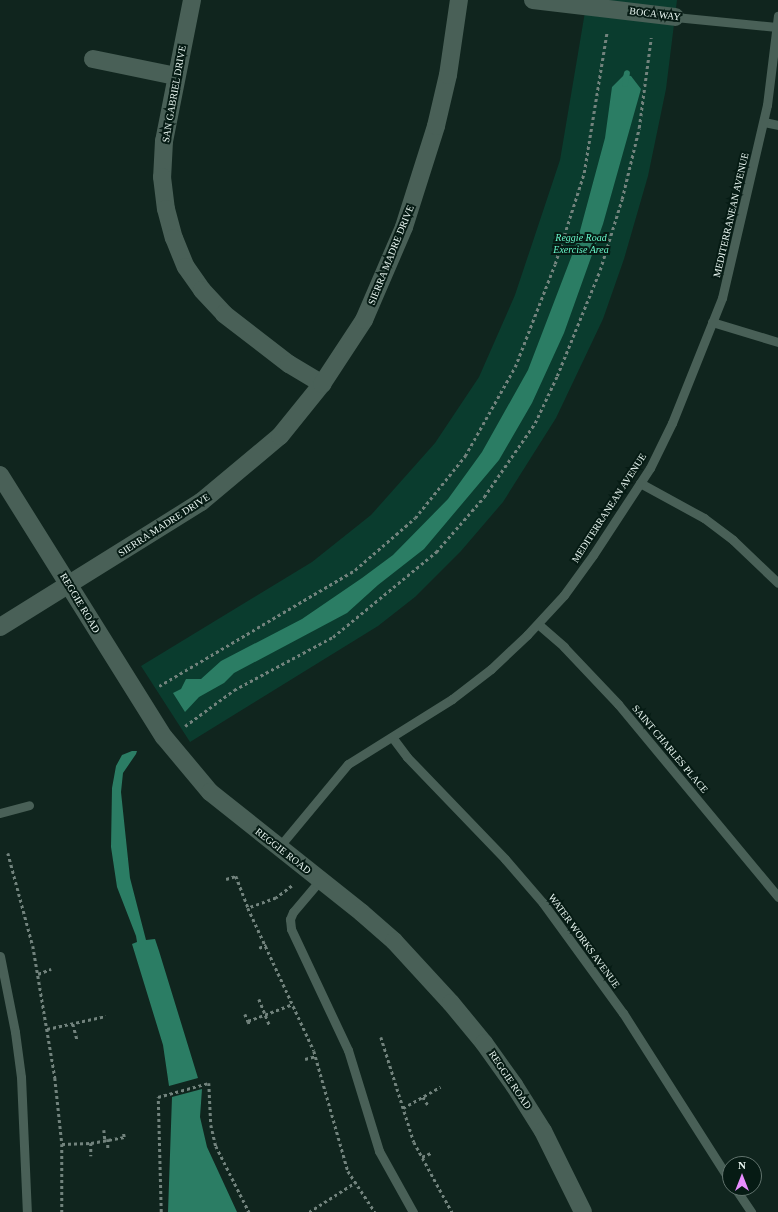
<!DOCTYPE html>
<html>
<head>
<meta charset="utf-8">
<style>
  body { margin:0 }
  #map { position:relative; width:778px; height:1212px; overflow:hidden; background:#10251e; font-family:Georgia,serif }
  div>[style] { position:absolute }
  .green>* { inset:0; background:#0a3c2e }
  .water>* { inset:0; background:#2b7d64 }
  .stream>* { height:6px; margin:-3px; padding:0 3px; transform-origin:3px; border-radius:3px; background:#2b7d64 }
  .path>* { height:2.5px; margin-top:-1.25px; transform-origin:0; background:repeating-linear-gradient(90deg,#72837d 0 3px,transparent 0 6px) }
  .service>* { height:9px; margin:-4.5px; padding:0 4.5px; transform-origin:4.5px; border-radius:4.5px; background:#496057 }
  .minor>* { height:18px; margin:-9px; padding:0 9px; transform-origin:9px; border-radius:9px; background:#496057 }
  span { translate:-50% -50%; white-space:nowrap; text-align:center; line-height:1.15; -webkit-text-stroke:4px #061b14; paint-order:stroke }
  .street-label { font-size:10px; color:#eaf7f2 }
  .park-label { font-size:10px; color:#68f8cb; font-style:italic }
  .north { position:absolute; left:722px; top:1156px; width:40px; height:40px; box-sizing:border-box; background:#061b14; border:1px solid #61736d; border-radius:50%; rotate:0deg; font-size:11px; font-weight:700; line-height:16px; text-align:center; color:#eaf7f2 }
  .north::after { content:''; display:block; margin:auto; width:14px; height:18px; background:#e88eff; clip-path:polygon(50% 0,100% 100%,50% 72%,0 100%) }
</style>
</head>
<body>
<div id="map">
  <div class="green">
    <i style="clip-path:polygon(587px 0,677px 0,666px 89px,648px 176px,624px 259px,603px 319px,556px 418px,503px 502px,461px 551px,415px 597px,378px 626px,190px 742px,141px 666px,312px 562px,371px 515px,435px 443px,479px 377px,515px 295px,560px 160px)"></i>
  </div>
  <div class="water">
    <i style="clip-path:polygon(624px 75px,631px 76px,641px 89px,603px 224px,564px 333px,532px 403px,499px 460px,424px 549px,378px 585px,347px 613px,234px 673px,224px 683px,199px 697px,185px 712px,173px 693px,181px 689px,186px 679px,201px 679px,221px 661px,302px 619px,362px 578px,393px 555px,448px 499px,482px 452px,528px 370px,577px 242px,605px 138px,612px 87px)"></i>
    <i style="clip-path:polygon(132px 751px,137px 751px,136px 754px,123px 773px,121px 792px,130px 878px,146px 940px,155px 939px,159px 951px,198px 1078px,169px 1086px,163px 1045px,132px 944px,137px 942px,136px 936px,117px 887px,111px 847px,112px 788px,116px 766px,122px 755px)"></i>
    <i style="clip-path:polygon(202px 1089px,200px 1117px,207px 1147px,237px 1212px,168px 1212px,172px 1097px)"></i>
  </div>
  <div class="stream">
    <i style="left:625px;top:84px;width:11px;rotate:-80deg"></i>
  </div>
  <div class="path">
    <i style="left:159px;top:686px;width:228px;rotate:-30.6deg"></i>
    <i style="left:355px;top:570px;width:79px;rotate:-40.9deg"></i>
    <i style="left:415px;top:518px;width:80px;rotate:-51.1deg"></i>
    <i style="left:465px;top:456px;width:102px;rotate:-60.7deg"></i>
    <i style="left:515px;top:367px;width:110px;rotate:-68.8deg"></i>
    <i style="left:555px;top:264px;width:96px;rotate:-72.3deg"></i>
    <i style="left:584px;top:173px;width:144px;rotate:-80.8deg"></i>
    <i style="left:185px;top:726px;width:61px;rotate:-36.3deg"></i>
    <i style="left:234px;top:690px;width:112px;rotate:-28.2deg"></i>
    <i style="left:333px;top:637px;width:134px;rotate:-39.5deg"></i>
    <i style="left:436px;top:552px;width:73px;rotate:-48.9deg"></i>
    <i style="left:484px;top:497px;width:90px;rotate:-55.4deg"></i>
    <i style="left:535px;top:423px;width:52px;rotate:-64.9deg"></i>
    <i style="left:557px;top:376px;width:114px;rotate:-67.9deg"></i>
    <i style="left:600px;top:270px;width:74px;rotate:-72.8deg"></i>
    <i style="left:622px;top:199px;width:73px;rotate:-76.5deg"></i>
    <i style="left:639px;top:128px;width:91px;rotate:-82.4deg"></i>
    <i style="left:8px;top:853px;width:96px;rotate:75deg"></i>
    <i style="left:33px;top:946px;width:134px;rotate:80.5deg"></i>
    <i style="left:55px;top:1078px;width:66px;rotate:83.9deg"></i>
    <i style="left:62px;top:1144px;width:68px;rotate:90deg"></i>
    <i style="left:226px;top:879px;width:10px;rotate:-17deg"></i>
    <i style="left:236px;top:876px;width:34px;rotate:69deg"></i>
    <i style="left:292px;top:886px;width:20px;rotate:143deg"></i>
    <i style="left:276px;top:898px;width:30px;rotate:160deg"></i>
    <i style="left:248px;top:908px;width:157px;rotate:65.2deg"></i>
    <i style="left:314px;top:1051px;width:125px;rotate:74.2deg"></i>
    <i style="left:348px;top:1171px;width:49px;rotate:56.6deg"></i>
    <i style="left:259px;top:948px;width:8px;rotate:-23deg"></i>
    <i style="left:38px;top:974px;width:14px;rotate:-21deg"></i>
    <i style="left:259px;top:999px;width:29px;rotate:68deg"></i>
    <i style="left:245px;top:1014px;width:8px;rotate:67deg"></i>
    <i style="left:248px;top:1021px;width:48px;rotate:-20.7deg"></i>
    <i style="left:248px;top:1021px;width:4px;rotate:63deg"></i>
    <i style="left:73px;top:1024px;width:16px;rotate:75deg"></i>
    <i style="left:47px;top:1029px;width:60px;rotate:-12.4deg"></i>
    <i style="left:381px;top:1037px;width:110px;rotate:72.6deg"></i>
    <i style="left:414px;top:1142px;width:80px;rotate:61.5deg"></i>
    <i style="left:305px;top:1059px;width:11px;rotate:-15deg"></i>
    <i style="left:423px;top:1097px;width:9px;rotate:58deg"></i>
    <i style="left:403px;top:1108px;width:43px;rotate:-29.6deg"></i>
    <i style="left:104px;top:1130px;width:10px;rotate:84deg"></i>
    <i style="left:108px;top:1139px;width:9px;rotate:90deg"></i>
    <i style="left:91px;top:1143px;width:13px;rotate:90deg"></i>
    <i style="left:62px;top:1144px;width:29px;rotate:-2deg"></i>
    <i style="left:91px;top:1143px;width:34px;rotate:-10deg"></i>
    <i style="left:124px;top:1137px;width:5px;rotate:-101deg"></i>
    <i style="left:422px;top:1157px;width:10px;rotate:-24deg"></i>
    <i style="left:161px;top:1212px;width:115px;rotate:-91.5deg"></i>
    <i style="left:158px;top:1097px;width:53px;rotate:-15.4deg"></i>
    <i style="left:209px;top:1083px;width:42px;rotate:87.3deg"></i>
    <i style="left:211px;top:1125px;width:22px;rotate:77deg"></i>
    <i style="left:216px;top:1146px;width:74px;rotate:63.4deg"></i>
    <i style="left:309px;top:1212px;width:56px;rotate:-32.6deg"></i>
  </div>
  <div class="service">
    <i style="left:675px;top:17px;width:102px;rotate:5.6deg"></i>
    <i style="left:764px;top:122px;width:14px;rotate:12deg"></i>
    <i style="left:712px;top:322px;width:69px;rotate:16.9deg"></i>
    <i style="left:640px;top:483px;width:73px;rotate:28.7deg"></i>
    <i style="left:704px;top:518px;width:36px;rotate:37deg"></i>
    <i style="left:733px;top:540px;width:62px;rotate:43.7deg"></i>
    <i style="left:538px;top:624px;width:35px;rotate:41deg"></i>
    <i style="left:564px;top:647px;width:79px;rotate:46.5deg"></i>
    <i style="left:618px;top:704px;width:251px;rotate:50.3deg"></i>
    <i style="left:392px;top:737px;width:25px;rotate:53deg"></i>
    <i style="left:407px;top:757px;width:141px;rotate:46.1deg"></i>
    <i style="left:505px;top:859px;width:58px;rotate:49.2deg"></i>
    <i style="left:543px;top:903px;width:136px;rotate:54deg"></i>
    <i style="left:623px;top:1013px;width:199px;rotate:57.5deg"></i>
    <i style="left:0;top:813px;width:30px;rotate:-15deg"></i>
    <i style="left:279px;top:847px;width:108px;rotate:-50.3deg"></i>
    <i style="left:348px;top:764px;width:123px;rotate:-32deg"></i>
    <i style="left:452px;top:699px;width:49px;rotate:-37.6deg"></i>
    <i style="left:491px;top:669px;width:50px;rotate:-43.4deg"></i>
    <i style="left:527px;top:635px;width:54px;rotate:-47.2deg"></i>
    <i style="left:564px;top:595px;width:49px;rotate:-54.1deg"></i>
    <i style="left:593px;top:555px;width:104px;rotate:-56.8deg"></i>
    <i style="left:650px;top:468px;width:50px;rotate:-63.9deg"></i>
    <i style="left:672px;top:423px;width:135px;rotate:-68.2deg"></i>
    <i style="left:722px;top:298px;width:198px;rotate:-76.9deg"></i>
    <i style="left:767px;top:105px;width:90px;rotate:-83deg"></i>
    <i style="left:321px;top:879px;width:43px;rotate:130.3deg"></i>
    <i style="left:293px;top:912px;width:8px;rotate:113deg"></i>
    <i style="left:290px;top:919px;width:10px;rotate:84deg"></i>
    <i style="left:291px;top:929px;width:134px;rotate:64.8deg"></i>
    <i style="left:348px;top:1050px;width:106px;rotate:72.9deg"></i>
    <i style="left:379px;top:1151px;width:70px;rotate:60.9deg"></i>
    <i style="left:0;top:956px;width:77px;rotate:78.8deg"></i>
    <i style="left:15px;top:1032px;width:45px;rotate:82.4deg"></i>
    <i style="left:21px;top:1077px;width:135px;rotate:87.5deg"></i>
    <i style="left:735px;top:1188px;width:29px;rotate:56deg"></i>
  </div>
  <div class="minor">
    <i style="left:192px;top:0;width:144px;rotate:101.2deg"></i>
    <i style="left:164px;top:141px;width:36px;rotate:93deg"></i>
    <i style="left:162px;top:177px;width:32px;rotate:83deg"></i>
    <i style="left:166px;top:209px;width:30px;rotate:75deg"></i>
    <i style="left:174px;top:238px;width:31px;rotate:68deg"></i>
    <i style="left:186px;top:267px;width:28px;rotate:55deg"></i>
    <i style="left:202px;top:290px;width:33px;rotate:47deg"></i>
    <i style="left:224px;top:314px;width:82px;rotate:37.6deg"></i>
    <i style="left:289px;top:364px;width:39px;rotate:31deg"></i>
    <i style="left:533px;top:0;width:143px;rotate:6.8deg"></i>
    <i style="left:93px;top:59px;width:85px;rotate:11.6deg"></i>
    <i style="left:0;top:475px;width:309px;rotate:58deg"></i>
    <i style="left:164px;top:737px;width:72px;rotate:50.1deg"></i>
    <i style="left:210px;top:792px;width:194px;rotate:38.5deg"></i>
    <i style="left:362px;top:913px;width:43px;rotate:41.2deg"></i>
    <i style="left:394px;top:941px;width:84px;rotate:47.4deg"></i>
    <i style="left:451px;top:1003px;width:52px;rotate:50.5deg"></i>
    <i style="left:484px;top:1043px;width:52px;rotate:54.5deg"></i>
    <i style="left:514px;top:1085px;width:54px;rotate:57.8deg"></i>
    <i style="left:543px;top:1131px;width:90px;rotate:63.7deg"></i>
    <i style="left:0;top:627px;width:237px;rotate:-31.9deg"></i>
    <i style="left:201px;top:502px;width:103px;rotate:-39.9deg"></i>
    <i style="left:280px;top:436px;width:67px;rotate:-51.1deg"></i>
    <i style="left:322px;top:384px;width:77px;rotate:-56.7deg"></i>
    <i style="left:364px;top:320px;width:101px;rotate:-66.7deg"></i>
    <i style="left:404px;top:227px;width:106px;rotate:-72.4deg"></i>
    <i style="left:436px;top:126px;width:52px;rotate:-76.8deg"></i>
    <i style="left:448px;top:75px;width:76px;rotate:-81.7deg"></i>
  </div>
  <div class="street-label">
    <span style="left:655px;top:14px;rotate:7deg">BOCA WAY</span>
    <span style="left:174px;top:94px;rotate:-80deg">SAN GABRIEL DRIVE</span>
    <span style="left:731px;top:215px;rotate:-77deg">MEDITERRANEAN AVENUE</span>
    <span style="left:391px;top:255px;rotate:-68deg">SIERRA MADRE DRIVE</span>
    <span style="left:609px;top:508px;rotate:-57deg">MEDITERRANEAN AVENUE</span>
    <span style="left:164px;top:525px;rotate:-33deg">SIERRA MADRE DRIVE</span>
    <span style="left:80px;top:603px;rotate:59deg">REGGIE ROAD</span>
    <span style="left:670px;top:749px;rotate:50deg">SAINT CHARLES PLACE</span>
    <span style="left:283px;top:851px;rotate:38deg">REGGIE ROAD</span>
    <span style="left:584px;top:941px;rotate:54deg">WATER WORKS AVENUE</span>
    <span style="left:510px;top:1080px;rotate:56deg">REGGIE ROAD</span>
  </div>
  <div class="park-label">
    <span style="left:581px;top:243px">Reggie Road<br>Exercise Area</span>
  </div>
  <div class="north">N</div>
</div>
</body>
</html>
